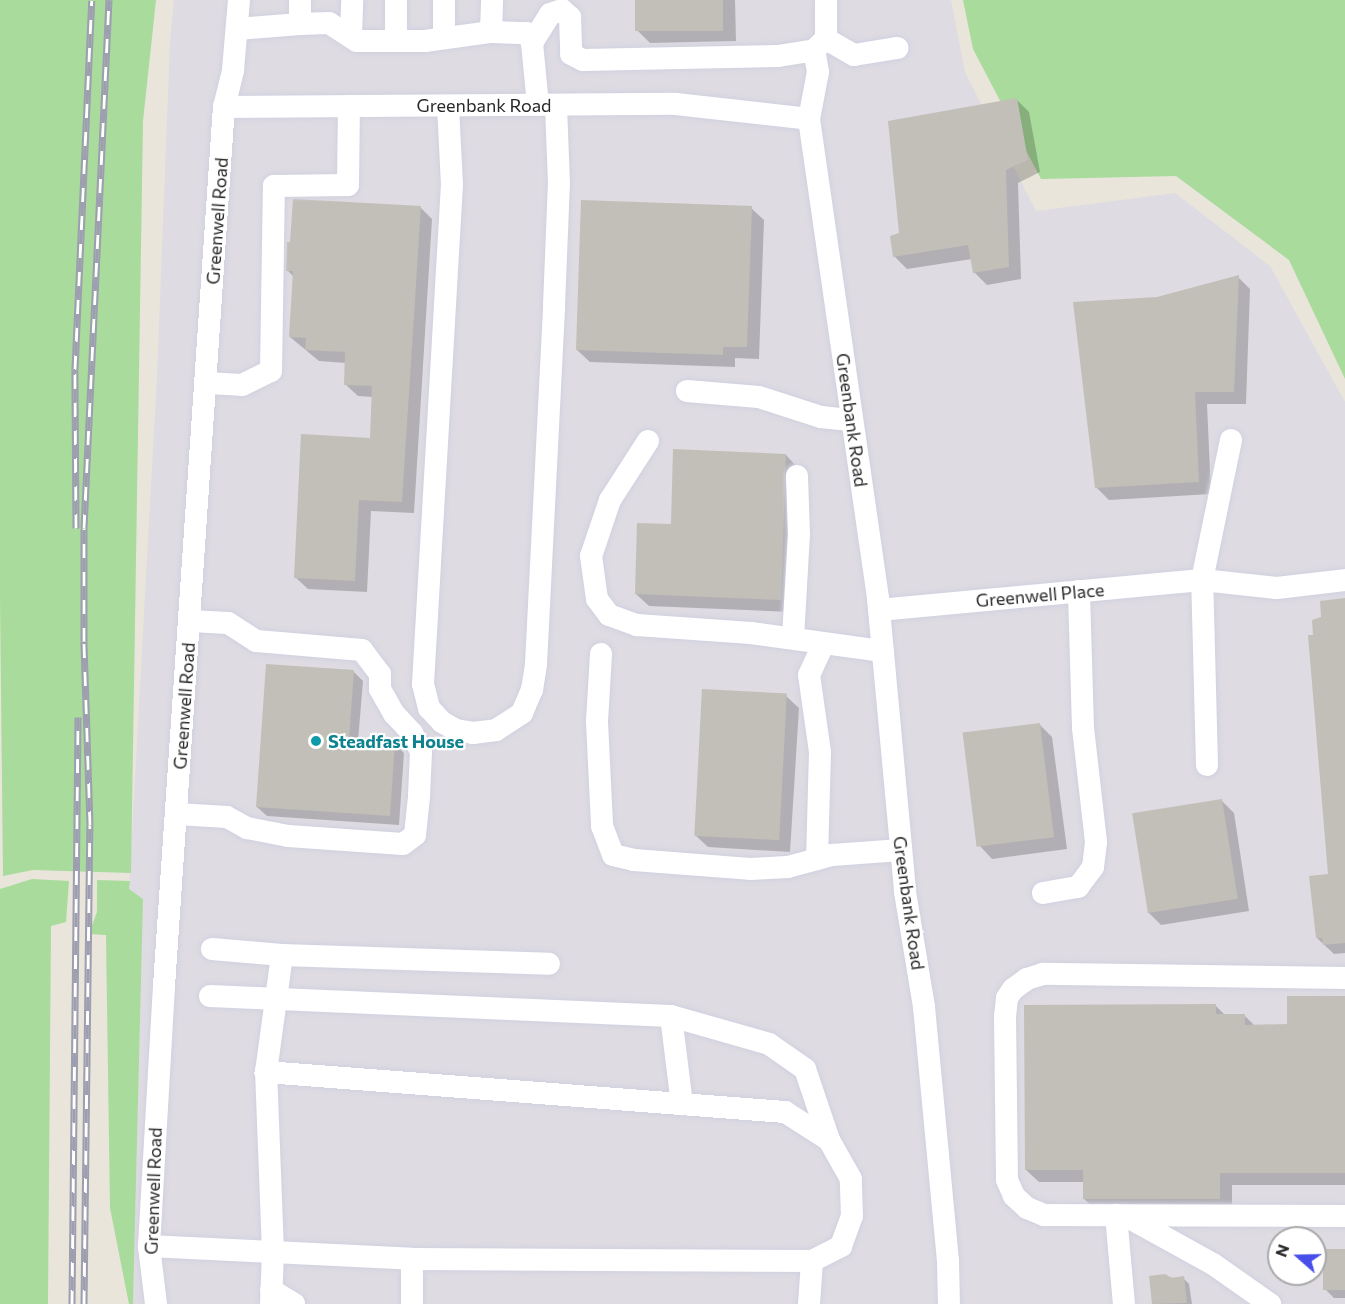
<!DOCTYPE html>
<html>
<head>
<meta charset="utf-8">
<style>
  body { margin:0 }
  #map { position:relative; width:1345px; height:1304px; overflow:hidden; background:#e9e5db; font-family:Commissioner,sans-serif }
  div>[style] { position:absolute }
  .industrial>* { inset:0; background:#dedbe2 }
  .green>* { inset:0; background:#a8db9c }
  .shadow>* { inset:0; background:#0003 }
  .building>* { inset:0; background:#c1bfb7; transform-origin:0 0 }
  .roads { filter:drop-shadow(0 0 2px #d0d1e0) drop-shadow(0 0 2px #d0d1e0) }
  .minor>* { height:22px; margin:-11px; padding:0 11px; transform-origin:11px; border-radius:11px; background:#fff }
  .rail>* { height:7px; margin-top:-3.5px; transform-origin:0; background:repeating-linear-gradient(90deg,#fff 0 14px,#9e9eb1 0 28px); box-sizing:border-box; border-block:2px solid #9e9eb1 }
  .dots>* { width:16px; height:16px; translate:-50% -50%; box-sizing:border-box; border:3px solid #fff; border-radius:50% }
  span { translate:-50% -50%; white-space:nowrap; text-align:center; line-height:1.15; -webkit-text-stroke:4.5px #fff; paint-order:stroke }
  .street-label { font-size:18px; color:#282828 }
  .culture-label { font-size:18px; color:#0d838f; font-weight:700 }
  .left { translate:0 -50%; text-align:left }
  .north { position:absolute; left:1267px; top:1226px; width:60px; height:60px; box-sizing:border-box; background:#fff; border:2px solid #a9a9a9; border-radius:50%; rotate:290deg; font-size:16px; font-weight:700; line-height:24px; text-align:center; color:#282828 }
  .north::after { content:''; display:block; margin:auto; width:21px; height:27px; background:#484ee9; clip-path:polygon(50% 0,100% 100%,50% 72%,0 100%) }
</style>
</head>
<body>
<div id="map">
  <div class="industrial">
    <i style="clip-path:polygon(evenodd,174px 0,951px 0,965px 72px,1036px 211px,1175px 193px,1270px 266px,1345px 402px,1345px 1304px,133px 1304px,143px 899px,129px 889px,157px 377px,170px 43px,174px 0,1279px 1238px,1315px 1238px,1315px 1274px,1279px 1274px,1279px 1238px)"></i>
  </div>
  <div class="green">
    <i style="clip-path:polygon(0 0,156px 0,143px 121px,131px 873px,33px 870px,3px 876px,0 597px)"></i>
    <i style="clip-path:polygon(963px 0,1345px 0,1345px 379px,1289px 260px,1176px 176px,1041px 179px,973px 49px)"></i>
    <i style="clip-path:polygon(32px 879px,69px 881px,66px 922px,51px 926px,48px 1304px,0 1304px,0 889px)"></i>
    <i style="clip-path:polygon(97px 880px,130px 881px,129px 889px,143px 899px,133px 1304px,129px 1304px,110px 1208px,106px 935px,89px 934px,97px 912px)"></i>
  </div>
  <div class="shadow">
    <i style="clip-path:polygon(637px 0,735px 0,736px 41px,650px 43px,637px 30px)"></i>
    <i style="clip-path:polygon(1017px 100px,1029px 112px,1040px 172px,1018px 183px,1021px 279px,987px 285px,974px 272px,972px 259px,907px 269px,895px 257px,900px 235px)"></i>
    <i style="clip-path:polygon(420px 207px,432px 219px,414px 513px,371px 511px,367px 592px,308px 589px,295px 577px,371px 439px,373px 397px,358px 396px,345px 384px,346px 363px,319px 361px,290px 337px,294px 277px,288px 271px)"></i>
    <i style="clip-path:polygon(751px 208px,764px 220px,759px 359px,735px 358px,735px 367px,590px 362px,577px 350px)"></i>
    <i style="clip-path:polygon(1238px 277px,1250px 289px,1246px 404px,1207px 404px,1211px 494px,1109px 500px,1096px 487px,1157px 298px)"></i>
    <i style="clip-path:polygon(786px 455px,798px 468px,793px 612px,649px 606px,636px 594px,672px 525px)"></i>
    <i style="clip-path:polygon(1345px 600px,1345px 953px,1334px 954px,1317px 938px,1330px 875px,1315px 636px,1323px 618px)"></i>
    <i style="clip-path:polygon(353px 671px,363px 681px,358px 741px,395px 744px,404px 753px,399px 825px,267px 816px,257px 807px)"></i>
    <i style="clip-path:polygon(786px 696px,799px 708px,790px 852px,708px 847px,695px 835px)"></i>
    <i style="clip-path:polygon(1040px 725px,1052px 737px,1067px 849px,992px 859px,980px 846px)"></i>
    <i style="clip-path:polygon(1222px 801px,1234px 813px,1249px 911px,1161px 925px,1148px 912px)"></i>
    <i style="clip-path:polygon(1345px 997px,1345px 1185px,1232px 1185px,1232px 1210px,1097px 1211px,1084px 1199px,1084px 1182px,1039px 1182px,1026px 1170px,1215px 1005px,1225px 1015px,1244px 1015px,1255px 1026px,1289px 1026px)"></i>
    <i style="clip-path:polygon(1345px 1250px,1345px 1298px,1334px 1298px,1325px 1289px)"></i>
    <i style="clip-path:polygon(1150px 1277px,1183px 1278px,1189px 1284px,1192px 1304px,1153px 1304px)"></i>
  </div>
  <div class="building">
    <i style="left:635px;top:0;width:88px;height:31px"></i>
    <i style="clip-path:polygon(1017px 98px,1028px 160px,1006px 170px,1009px 267px,973px 273px,968px 245px,893px 257px,890px 236px,899px 233px,888px 121px)"></i>
    <i style="clip-path:polygon(293px 199px,421px 206px,402px 502px,359px 500px,355px 581px,294px 578px,301px 434px,370px 438px,372px 386px,344px 385px,345px 352px,305px 350px,306px 338px,289px 337px,293px 271px,286px 271px,287px 242px,290px 242px)"></i>
    <i style="clip-path:polygon(581px 200px,752px 206px,747px 347px,723px 347px,723px 355px,576px 350px)"></i>
    <i style="clip-path:polygon(1239px 275px,1234px 392px,1195px 392px,1199px 482px,1095px 488px,1073px 302px,1157px 297px)"></i>
    <i style="clip-path:polygon(673px 449px,786px 454px,781px 600px,635px 594px,637px 523px,671px 524px)"></i>
    <i style="clip-path:polygon(1345px 598px,1345px 943px,1323px 945px,1322px 938px,1316px 938px,1309px 876px,1328px 874px,1308px 635px,1313px 635px,1312px 620px,1321px 617px,1320px 601px)"></i>
    <i style="clip-path:polygon(266px 664px,354px 670px,349px 739px,395px 742px,390px 816px,256px 807px)"></i>
    <i style="left:702px;top:689px;width:85px;height:147px;rotate:3deg"></i>
    <i style="left:1040px;top:723px;width:115px;height:78px;rotate:83deg"></i>
    <i style="left:1222px;top:799px;width:101px;height:91px;rotate:81deg"></i>
    <i style="clip-path:polygon(1287px 996px,1345px 996px,1345px 1173px,1220px 1173px,1220px 1199px,1083px 1199px,1083px 1170px,1025px 1170px,1024px 1005px,1216px 1004px,1216px 1014px,1245px 1014px,1245px 1025px,1287px 1024px)"></i>
    <i style="left:1323px;top:1249px;width:22px;height:41px"></i>
    <i style="clip-path:polygon(1165px 1274px,1172px 1278px,1184px 1276px,1187px 1303px,1152px 1304px,1149px 1276px)"></i>
  </div>
  <div class="roads">
    <div class="minor">
      <i style="left:396px;top:0;width:41px;rotate:90deg"></i>
      <i style="left:444px;top:0;width:38px;rotate:90deg"></i>
      <i style="left:300px;top:24px;width:29px;rotate:-2deg"></i>
      <i style="left:329px;top:23px;width:33px;rotate:33deg"></i>
      <i style="left:357px;top:41px;width:68px"></i>
      <i style="left:425px;top:41px;width:67px;rotate:-7.8deg"></i>
      <i style="left:491px;top:32px;width:32px;rotate:-88deg"></i>
      <i style="left:237px;top:29px;width:63px;rotate:-4.5deg"></i>
      <i style="left:300px;top:24px;width:24px;rotate:-90deg"></i>
      <i style="left:491px;top:32px;width:36px;rotate:2deg"></i>
      <i style="left:527px;top:33px;width:11px;rotate:63deg"></i>
      <i style="left:532px;top:43px;width:62px;rotate:84.5deg"></i>
      <i style="left:351px;top:36px;width:36px;rotate:-88deg"></i>
      <i style="left:826px;top:39px;width:32px;rotate:30deg"></i>
      <i style="left:854px;top:55px;width:44px;rotate:-9.2deg"></i>
      <i style="left:532px;top:43px;width:34px;rotate:-58deg"></i>
      <i style="left:550px;top:14px;width:13px;rotate:-18deg"></i>
      <i style="left:562px;top:10px;width:11px;rotate:41deg"></i>
      <i style="left:570px;top:17px;width:37px;rotate:88deg"></i>
      <i style="left:571px;top:54px;width:13px;rotate:27deg"></i>
      <i style="left:583px;top:60px;width:195px;rotate:-1.2deg"></i>
      <i style="left:778px;top:56px;width:36px;rotate:-9deg"></i>
      <i style="left:814px;top:50px;width:16px;rotate:-43deg"></i>
      <i style="left:826px;top:39px;width:39px;rotate:-90deg"></i>
      <i style="left:448px;top:106px;width:78px;rotate:87.1deg"></i>
      <i style="left:452px;top:184px;width:501px;rotate:93.32deg"></i>
      <i style="left:423px;top:684px;width:25px;rotate:76deg"></i>
      <i style="left:429px;top:708px;width:19px;rotate:47deg"></i>
      <i style="left:442px;top:722px;width:16px;rotate:30deg"></i>
      <i style="left:456px;top:730px;width:17px;rotate:10deg"></i>
      <i style="left:473px;top:733px;width:23px;rotate:-7deg"></i>
      <i style="left:496px;top:730px;width:31px;rotate:-33deg"></i>
      <i style="left:522px;top:713px;width:25px;rotate:-67deg"></i>
      <i style="left:532px;top:690px;width:26px;rotate:-81deg"></i>
      <i style="left:536px;top:664px;width:358px;rotate:-87.1deg"></i>
      <i style="left:554px;top:306px;width:122px;rotate:-87.7deg"></i>
      <i style="left:559px;top:184px;width:79px;rotate:-92.2deg"></i>
      <i style="left:224px;top:107px;width:452px;rotate:-0.4deg"></i>
      <i style="left:676px;top:104px;width:134px;rotate:6.4deg"></i>
      <i style="left:809px;top:119px;width:485px;rotate:81.8deg"></i>
      <i style="left:878px;top:599px;width:294px;rotate:84.7deg"></i>
      <i style="left:905px;top:892px;width:117px;rotate:80.6deg"></i>
      <i style="left:924px;top:1007px;width:255px;rotate:84.6deg"></i>
      <i style="left:948px;top:1261px;width:43px;rotate:88.7deg"></i>
      <i style="left:809px;top:119px;width:48px;rotate:-79.2deg"></i>
      <i style="left:818px;top:72px;width:22px;rotate:-100deg"></i>
      <i style="left:206px;top:383px;width:36px;rotate:3deg"></i>
      <i style="left:242px;top:385px;width:32px;rotate:-26deg"></i>
      <i style="left:271px;top:371px;width:185px;rotate:-89.1deg"></i>
      <i style="left:274px;top:186px;width:74px;rotate:-0.8deg"></i>
      <i style="left:348px;top:185px;width:79px;rotate:-89.3deg"></i>
      <i style="left:687px;top:391px;width:72px;rotate:4.8deg"></i>
      <i style="left:759px;top:397px;width:65px;rotate:17.9deg"></i>
      <i style="left:821px;top:417px;width:31px;rotate:6deg"></i>
      <i style="left:648px;top:441px;width:70px;rotate:122.8deg"></i>
      <i style="left:610px;top:500px;width:59px;rotate:108.7deg"></i>
      <i style="left:591px;top:556px;width:43px;rotate:82.1deg"></i>
      <i style="left:597px;top:599px;width:20px;rotate:53deg"></i>
      <i style="left:609px;top:615px;width:30px;rotate:20deg"></i>
      <i style="left:637px;top:625px;width:114px;rotate:4deg"></i>
      <i style="left:751px;top:633px;width:133px;rotate:7.8deg"></i>
      <i style="left:879px;top:610px;width:324px;rotate:-5.3deg"></i>
      <i style="left:1202px;top:580px;width:75px;rotate:6.1deg"></i>
      <i style="left:1277px;top:588px;width:68px;rotate:-6.7deg"></i>
      <i style="left:793px;top:638px;width:104px;rotate:-86.7deg"></i>
      <i style="left:799px;top:534px;width:58px;rotate:-92deg"></i>
      <i style="left:601px;top:654px;width:68px;rotate:93.4deg"></i>
      <i style="left:597px;top:722px;width:104px;rotate:87.2deg"></i>
      <i style="left:602px;top:826px;width:31px;rotate:69deg"></i>
      <i style="left:613px;top:855px;width:22px;rotate:13deg"></i>
      <i style="left:634px;top:860px;width:116px;rotate:4.4deg"></i>
      <i style="left:750px;top:869px;width:38px;rotate:-3deg"></i>
      <i style="left:788px;top:867px;width:46px;rotate:-15.3deg"></i>
      <i style="left:832px;top:855px;width:69px;rotate:-4.1deg"></i>
      <i style="left:1207px;top:765px;width:185px;rotate:-91.5deg"></i>
      <i style="left:1202px;top:580px;width:143px;rotate:-78.3deg"></i>
      <i style="left:177px;top:814px;width:50px;rotate:3.4deg"></i>
      <i style="left:227px;top:817px;width:23px;rotate:29deg"></i>
      <i style="left:247px;top:828px;width:42px;rotate:11deg"></i>
      <i style="left:288px;top:836px;width:115px;rotate:4deg"></i>
      <i style="left:403px;top:844px;width:15px;rotate:-37deg"></i>
      <i style="left:415px;top:835px;width:39px;rotate:-84deg"></i>
      <i style="left:419px;top:796px;width:44px;rotate:-87.4deg"></i>
      <i style="left:421px;top:752px;width:21px;rotate:-115deg"></i>
      <i style="left:412px;top:733px;width:26px;rotate:-133deg"></i>
      <i style="left:394px;top:714px;width:18px;rotate:-119deg"></i>
      <i style="left:385px;top:698px;width:10px;rotate:-119deg"></i>
      <i style="left:380px;top:689px;width:15px;rotate:-90deg"></i>
      <i style="left:380px;top:674px;width:30px;rotate:-127deg"></i>
      <i style="left:362px;top:650px;width:106px;rotate:-175.1deg"></i>
      <i style="left:256px;top:641px;width:33px;rotate:-147deg"></i>
      <i style="left:228px;top:623px;width:38px;rotate:-177deg"></i>
      <i style="left:817px;top:859px;width:107px;rotate:-88.4deg"></i>
      <i style="left:820px;top:752px;width:78px;rotate:-98.1deg"></i>
      <i style="left:809px;top:675px;width:33px;rotate:-65deg"></i>
      <i style="left:1043px;top:893px;width:36px;rotate:-10deg"></i>
      <i style="left:1078px;top:887px;width:25px;rotate:-53deg"></i>
      <i style="left:1093px;top:867px;width:25px;rotate:-83deg"></i>
      <i style="left:1096px;top:842px;width:115px;rotate:-96.5deg"></i>
      <i style="left:1083px;top:728px;width:137px;rotate:-91.7deg"></i>
      <i style="left:212px;top:949px;width:70px;rotate:4.9deg"></i>
      <i style="left:282px;top:955px;width:267px;rotate:1.9deg"></i>
      <i style="left:1345px;top:978px;width:302px;rotate:-179.2deg"></i>
      <i style="left:1043px;top:974px;width:17px;rotate:163deg"></i>
      <i style="left:1027px;top:979px;width:17px;rotate:144deg"></i>
      <i style="left:1013px;top:989px;width:11px;rotate:124deg"></i>
      <i style="left:1007px;top:998px;width:18px;rotate:96deg"></i>
      <i style="left:1005px;top:1016px;width:164px;rotate:89.3deg"></i>
      <i style="left:1007px;top:1180px;width:17px;rotate:66deg"></i>
      <i style="left:1014px;top:1196px;width:18px;rotate:43deg"></i>
      <i style="left:1027px;top:1208px;width:18px;rotate:22deg"></i>
      <i style="left:1044px;top:1215px;width:301px;rotate:0.2deg"></i>
      <i style="left:210px;top:996px;width:461px;rotate:2.5deg"></i>
      <i style="left:671px;top:1016px;width:102px;rotate:15.9deg"></i>
      <i style="left:769px;top:1044px;width:44px;rotate:34.8deg"></i>
      <i style="left:805px;top:1069px;width:75px;rotate:71.3deg"></i>
      <i style="left:671px;top:1016px;width:89px;rotate:82.9deg"></i>
      <i style="left:1116px;top:1215px;width:89px;rotate:84.9deg"></i>
      <i style="left:1126px;top:1216px;width:99px;rotate:28.9deg"></i>
      <i style="left:1213px;top:1264px;width:70px;rotate:35.1deg"></i>
      <i style="left:149px;top:1246px;width:263px;rotate:2.8deg"></i>
      <i style="left:412px;top:1259px;width:400px;rotate:0.3deg"></i>
      <i style="left:812px;top:1261px;width:33px;rotate:-27deg"></i>
      <i style="left:841px;top:1246px;width:32px;rotate:-70deg"></i>
      <i style="left:852px;top:1216px;width:37px;rotate:-92deg"></i>
      <i style="left:851px;top:1179px;width:45px;rotate:-119.4deg"></i>
      <i style="left:829px;top:1140px;width:52px;rotate:-147.5deg"></i>
      <i style="left:785px;top:1112px;width:521px;rotate:-175.59deg"></i>
      <i style="left:412px;top:1259px;width:45px;rotate:90deg"></i>
      <i style="left:271px;top:1290px;width:27px;rotate:31deg"></i>
      <i style="left:156px;top:1304px;width:58px;rotate:-96.9deg"></i>
      <i style="left:149px;top:1246px;width:260px;rotate:-86.7deg"></i>
      <i style="left:164px;top:986px;width:881px;rotate:-86.1deg"></i>
      <i style="left:224px;top:107px;width:38px;rotate:-76deg"></i>
      <i style="left:233px;top:70px;width:70px;rotate:-85.1deg"></i>
      <i style="left:271px;top:1304px;width:52px;rotate:-87.8deg"></i>
      <i style="left:273px;top:1252px;width:180px;rotate:-92.2deg"></i>
      <i style="left:266px;top:1072px;width:118px;rotate:-82.2deg"></i>
      <i style="left:809px;top:1304px;width:43px;rotate:-86deg"></i>
    </div>
  </div>
  <div class="rail">
    <i style="left:76px;top:528px;width:159px;rotate:-90.4deg"></i>
    <i style="left:75px;top:369px;width:369px;rotate:-87.4deg"></i>
    <i style="left:72px;top:1304px;width:587px;rotate:-89.41deg"></i>
    <i style="left:84px;top:1304px;width:479px;rotate:-89.3deg"></i>
    <i style="left:90px;top:825px;width:184px;rotate:-91.9deg"></i>
    <i style="left:84px;top:641px;width:113px;rotate:-90deg"></i>
    <i style="left:84px;top:528px;width:529px;rotate:-87.29deg"></i>
  </div>
  <div class="dots">
    <i style="left:316px;top:741px;background:#0f9aa8"></i>
  </div>
  <div class="street-label">
    <span style="left:484px;top:105px">Greenbank Road</span>
    <span style="left:217px;top:221px;rotate:-86deg">Greenwell Road</span>
    <span style="left:852px;top:420px;rotate:82deg">Greenbank Road</span>
    <span style="left:1040px;top:595px;rotate:-5deg">Greenwell Place</span>
    <span style="left:184px;top:706px;rotate:-86deg">Greenwell Road</span>
    <span style="left:909px;top:903px;rotate:82deg">Greenbank Road</span>
    <span style="left:153px;top:1191px;rotate:-88deg">Greenwell Road</span>
  </div>
  <div class="culture-label">
    <span class="left" style="left:328px;top:741px">Steadfast House</span>
  </div>
  <div class="north">N</div>
</div>
</body>
</html>
